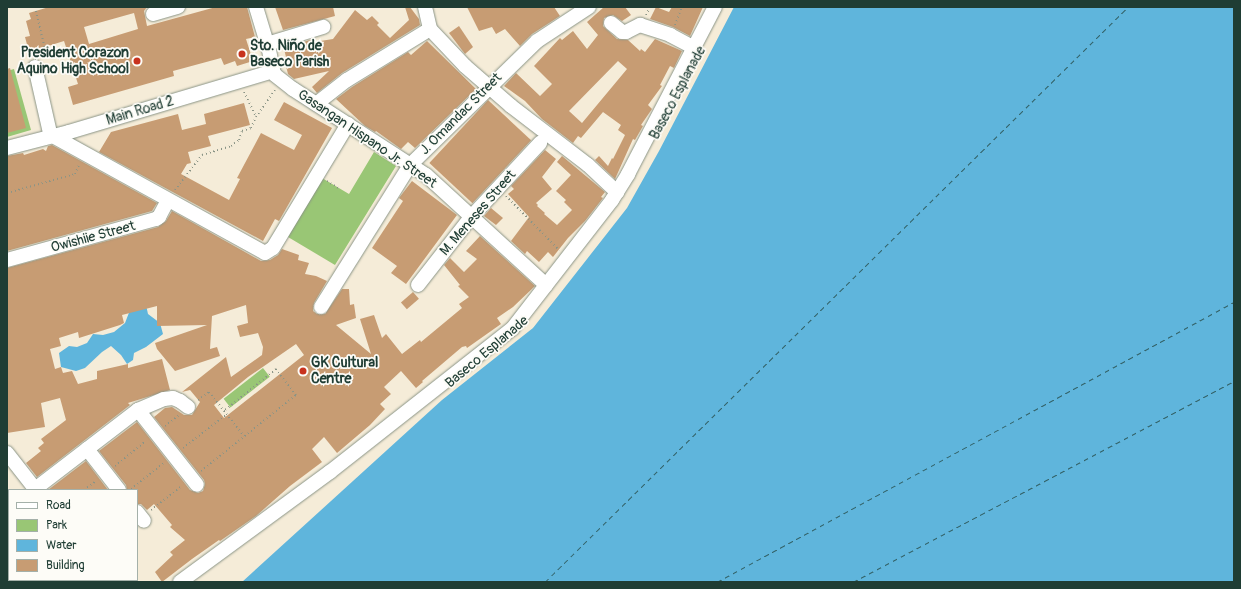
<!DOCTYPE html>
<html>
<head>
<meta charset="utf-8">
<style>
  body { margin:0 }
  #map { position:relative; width:1241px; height:589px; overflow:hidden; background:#f5ecd8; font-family:Pangolin,sans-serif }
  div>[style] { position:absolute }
  .green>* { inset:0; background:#99c675; transform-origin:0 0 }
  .water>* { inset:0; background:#5fb5dc }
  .ferry>* { height:1px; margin-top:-0.5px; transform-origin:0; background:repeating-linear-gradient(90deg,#326166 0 5px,transparent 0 9px) }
  .building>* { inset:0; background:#c79c73; transform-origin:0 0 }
  .path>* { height:2px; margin-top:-1px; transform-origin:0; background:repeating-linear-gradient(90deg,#8a9486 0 1px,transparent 0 4px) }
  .roads { filter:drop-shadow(0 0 1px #8a9486) drop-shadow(0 0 1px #8a9486) }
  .minor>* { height:14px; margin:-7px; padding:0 7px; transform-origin:7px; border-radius:7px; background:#fff }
  .dots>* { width:11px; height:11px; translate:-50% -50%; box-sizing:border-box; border:2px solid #fdfcf7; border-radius:50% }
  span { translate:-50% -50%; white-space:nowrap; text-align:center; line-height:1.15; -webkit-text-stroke:3.5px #fdfcf7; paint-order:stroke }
  .poi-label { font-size:14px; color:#1f3d34; font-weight:700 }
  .left { translate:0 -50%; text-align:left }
  .right { translate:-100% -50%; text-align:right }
  .street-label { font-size:14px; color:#1f3d34 }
  .frame { position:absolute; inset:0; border:8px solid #1f3d34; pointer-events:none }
  .legend { position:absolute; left:8px; top:489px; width:130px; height:92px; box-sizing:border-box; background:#fdfcf7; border:1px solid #a4b0a9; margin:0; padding:5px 7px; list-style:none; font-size:12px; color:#1f3d34 }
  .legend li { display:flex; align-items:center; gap:8px; height:20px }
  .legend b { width:20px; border:1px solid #a4b0a9 }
</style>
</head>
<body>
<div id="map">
  <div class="green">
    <i style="clip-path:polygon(14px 69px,31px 130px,7px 137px,7px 71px)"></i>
    <i style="clip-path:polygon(374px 152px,396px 166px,335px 265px,288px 237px,322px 178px,349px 194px)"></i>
    <i style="left:263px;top:368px;width:11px;height:50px;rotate:52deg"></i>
  </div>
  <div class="water">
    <i style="clip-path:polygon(734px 7px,1234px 7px,1234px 582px,242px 582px,442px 400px,533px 328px,627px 208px,659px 151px)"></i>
    <i style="clip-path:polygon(146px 305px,148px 314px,160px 323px,163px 334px,146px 347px,134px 353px,133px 360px,127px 364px,121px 355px,111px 346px,102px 352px,85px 368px,76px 371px,61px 367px,59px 353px,69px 346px,77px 347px,87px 343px,93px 334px,103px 335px,114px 332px,125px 323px,130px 310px)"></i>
  </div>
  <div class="ferry">
    <i style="left:545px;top:582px;width:819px;rotate:-44.6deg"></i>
    <i style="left:717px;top:582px;width:588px;rotate:-28.44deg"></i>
    <i style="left:853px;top:582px;width:431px;rotate:-27.8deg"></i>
  </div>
  <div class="building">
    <i style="clip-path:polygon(evenodd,49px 7px,147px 7px,144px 11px,147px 26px,216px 7px,247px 7px,255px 37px,246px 39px,253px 61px,237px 66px,235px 61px,224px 65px,221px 58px,173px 71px,174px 76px,73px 105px,68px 87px,78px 84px,64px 41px,29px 52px,25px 37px,30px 36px,26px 21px,31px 19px,29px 13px,49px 7px,134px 13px,138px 29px,89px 44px,84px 27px,134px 13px)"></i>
    <i style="clip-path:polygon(275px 7px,333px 7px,335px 16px,283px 30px)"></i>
    <i style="clip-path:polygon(405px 7px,410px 7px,419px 19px,420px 25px,342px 73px,317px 93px,312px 87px,329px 71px,294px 79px,288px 74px,286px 66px,288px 65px,284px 49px,298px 46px,297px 44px,313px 39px,314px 42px,333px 39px,355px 10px,367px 20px,372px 16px,379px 23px,377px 25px,390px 38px,409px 20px)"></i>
    <i style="clip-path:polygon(467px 7px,554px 7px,560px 16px,532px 34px,520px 46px,505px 29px,496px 34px,492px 27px,479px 31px)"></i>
    <i style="clip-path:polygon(evenodd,604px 7px,625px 7px,631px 15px,622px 21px,613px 15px,604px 18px,603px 26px,617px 39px,628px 40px,640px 51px,641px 49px,645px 52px,655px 39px,682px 51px,674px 68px,670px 66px,660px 85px,662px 86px,648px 105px,652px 109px,641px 125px,643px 126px,635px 140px,633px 139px,615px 179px,595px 160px,599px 156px,608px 166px,612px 158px,613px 159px,625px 135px,618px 130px,621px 125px,603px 112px,581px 138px,578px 136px,573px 143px,542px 119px,525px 101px,504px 86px,516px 73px,540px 96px,552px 84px,534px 66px,560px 38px,562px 40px,573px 31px,587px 49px,598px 35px,587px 22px,604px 7px,618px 61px,627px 69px,582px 123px,569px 111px,618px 61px)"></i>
    <i style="clip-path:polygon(656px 7px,669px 12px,672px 7px,703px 7px,690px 36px,673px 27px,650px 19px)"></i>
    <i style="clip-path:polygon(459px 26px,473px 47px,465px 54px,449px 33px)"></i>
    <i style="clip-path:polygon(427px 41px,476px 89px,415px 148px,408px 142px,401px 149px,376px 131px,375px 132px,365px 126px,336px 99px,352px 87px,408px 52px,411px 55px)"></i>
    <i style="clip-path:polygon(10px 68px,26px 128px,7px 133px,7px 69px)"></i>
    <i style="left:488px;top:100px;width:59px;height:86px;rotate:43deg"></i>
    <i style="clip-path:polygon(284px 102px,332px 128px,279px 221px,275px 219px,263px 241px,99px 152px,111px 132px,178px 114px,182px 130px,206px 124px,204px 114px,244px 103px,250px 125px,208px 136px,211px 146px,188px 152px,191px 163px,187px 164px,181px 174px,229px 200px,240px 179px,237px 178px,261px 133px,294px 150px,302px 135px,274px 120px)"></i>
    <i style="clip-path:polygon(52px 145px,157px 203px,152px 211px,7px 251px,7px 156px,23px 153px,24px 155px,43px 149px,46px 151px,48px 146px)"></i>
    <i style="clip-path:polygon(545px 150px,556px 159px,542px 177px,552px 189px,536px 203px,538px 205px,537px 206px,545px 213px,544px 214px,557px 225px,572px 210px,564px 202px,566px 200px,556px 191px,571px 175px,557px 162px,562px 156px,605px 192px,601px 197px,603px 198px,585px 221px,568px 238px,553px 257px,548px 252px,539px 262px,527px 251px,525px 254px,511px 241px,529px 217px,508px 194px,514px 189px,511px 186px)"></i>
    <i style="clip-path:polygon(412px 181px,457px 215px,406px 284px,391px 273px,397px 266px,372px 248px,403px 201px,399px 198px)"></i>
    <i style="clip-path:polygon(491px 208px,503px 218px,496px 225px,484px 216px)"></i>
    <i style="clip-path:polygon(evenodd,172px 211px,261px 261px,270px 260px,278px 255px,282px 249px,299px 255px,298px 260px,309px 263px,305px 274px,316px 276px,327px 281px,314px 303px,313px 311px,317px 314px,325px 314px,342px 289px,349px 289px,350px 305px,354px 304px,356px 318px,336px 325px,371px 354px,360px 319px,374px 315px,382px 338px,386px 334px,402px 354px,420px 340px,421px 342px,462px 308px,459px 304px,469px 297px,458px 286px,460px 285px,444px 265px,450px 258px,464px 272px,477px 259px,466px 251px,480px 236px,535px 286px,513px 307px,497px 318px,501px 324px,467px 348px,466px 346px,462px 347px,422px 381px,423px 382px,416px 388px,401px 371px,384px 387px,391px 394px,380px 404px,385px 409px,370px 425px,337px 453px,324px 437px,312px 449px,322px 462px,290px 486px,256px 516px,220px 541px,219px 540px,192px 559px,162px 582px,155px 572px,173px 555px,170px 552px,185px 540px,170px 527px,172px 525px,154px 504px,147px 510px,141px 504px,137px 504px,137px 490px,127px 490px,126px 485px,99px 451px,137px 422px,190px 490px,198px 493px,203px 491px,205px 484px,204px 480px,154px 417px,165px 408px,172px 407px,184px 415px,192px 415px,200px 402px,190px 390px,182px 392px,226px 357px,231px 377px,262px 355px,263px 347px,258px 333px,240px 337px,237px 326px,248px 323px,246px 305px,212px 316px,210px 349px,217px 347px,220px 356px,175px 371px,157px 349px,155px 343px,207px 325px,157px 326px,157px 306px,122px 315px,124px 323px,120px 325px,79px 338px,78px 332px,59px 338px,61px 346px,50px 349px,55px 369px,61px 367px,63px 373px,72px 371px,78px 384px,97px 379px,97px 371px,128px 364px,128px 368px,162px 359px,170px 390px,128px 403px,130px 405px,37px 477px,26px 463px,41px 451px,38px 448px,44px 443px,41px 439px,66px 420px,60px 398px,41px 403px,45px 427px,7px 433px,7px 268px,158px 227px,166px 221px,172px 211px,296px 344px,304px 355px,224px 418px,214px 405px,248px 377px,296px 344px)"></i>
    <i style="left:413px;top:292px;width:9px;height:16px;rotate:49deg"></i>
    <i style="clip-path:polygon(86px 461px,108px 490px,48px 490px)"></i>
  </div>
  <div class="path">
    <i style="left:35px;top:7px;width:43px;rotate:76.6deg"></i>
    <i style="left:646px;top:15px;width:9px;rotate:-63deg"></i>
    <i style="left:675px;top:25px;width:19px;rotate:-69deg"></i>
    <i style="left:244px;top:92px;width:28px;rotate:64deg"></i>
    <i style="left:327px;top:181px;width:13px;rotate:32deg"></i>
    <i style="left:175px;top:190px;width:44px;rotate:-52.4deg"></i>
    <i style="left:202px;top:155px;width:30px;rotate:-17deg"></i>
    <i style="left:231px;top:146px;width:10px;rotate:-37deg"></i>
    <i style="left:239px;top:140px;width:9px;rotate:-72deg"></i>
    <i style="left:242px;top:131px;width:9px;rotate:-18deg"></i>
    <i style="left:251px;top:128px;width:12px;rotate:-66deg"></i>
    <i style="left:256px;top:117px;width:33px;rotate:-55deg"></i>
    <i style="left:7px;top:193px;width:71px;rotate:-15.6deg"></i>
    <i style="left:75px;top:174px;width:10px;rotate:-66deg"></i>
    <i style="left:506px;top:196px;width:76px;rotate:45.5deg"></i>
    <i style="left:198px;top:400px;width:14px;rotate:-36deg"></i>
    <i style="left:209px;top:392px;width:56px;rotate:51.5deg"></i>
    <i style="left:165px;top:426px;width:18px;rotate:-38deg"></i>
    <i style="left:183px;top:448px;width:56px;rotate:-37.7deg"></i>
    <i style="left:115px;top:466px;width:40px;rotate:-39deg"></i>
    <i style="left:201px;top:471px;width:122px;rotate:-38.7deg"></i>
    <i style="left:296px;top:395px;width:33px;rotate:-128deg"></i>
    <i style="left:276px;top:369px;width:67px;rotate:141.1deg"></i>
    <i style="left:131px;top:489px;width:43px;rotate:-38.5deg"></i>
    <i style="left:84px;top:490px;width:15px;rotate:-37deg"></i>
    <i style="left:7px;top:510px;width:2px;rotate:-27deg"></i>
    <i style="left:151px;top:510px;width:39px;rotate:-38deg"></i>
    <i style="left:7px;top:579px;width:2px"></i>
    <i style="left:16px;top:580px;width:2px;rotate:63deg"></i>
    <i style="left:60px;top:582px;width:3px;rotate:-45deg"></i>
  </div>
  <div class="roads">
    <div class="minor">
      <i style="left:256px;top:7px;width:45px;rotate:73.2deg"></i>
      <i style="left:269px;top:50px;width:21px;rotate:79deg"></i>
      <i style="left:273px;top:71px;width:4px;rotate:63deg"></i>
      <i style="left:275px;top:75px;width:23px;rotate:38deg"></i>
      <i style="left:293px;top:89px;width:158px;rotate:32.9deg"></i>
      <i style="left:426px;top:175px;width:163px;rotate:42.5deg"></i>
      <i style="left:425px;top:7px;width:23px;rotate:77deg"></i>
      <i style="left:430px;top:29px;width:51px;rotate:46.6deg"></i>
      <i style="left:465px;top:66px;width:61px;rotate:41deg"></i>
      <i style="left:511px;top:106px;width:97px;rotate:37.5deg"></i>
      <i style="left:588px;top:165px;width:40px;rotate:43deg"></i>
      <i style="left:153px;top:14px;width:26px;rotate:-16deg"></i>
      <i style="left:611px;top:23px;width:14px;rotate:39deg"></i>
      <i style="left:622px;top:32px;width:4px"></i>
      <i style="left:626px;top:32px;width:16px;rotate:-27deg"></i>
      <i style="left:640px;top:25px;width:32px;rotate:18deg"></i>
      <i style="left:670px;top:35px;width:27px;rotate:28deg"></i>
      <i style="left:267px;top:44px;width:59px;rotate:-16.9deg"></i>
      <i style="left:35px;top:67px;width:68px;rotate:77.2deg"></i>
      <i style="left:50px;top:133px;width:4px;rotate:45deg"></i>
      <i style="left:53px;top:136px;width:242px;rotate:28.9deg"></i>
      <i style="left:265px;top:253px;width:9px;rotate:-32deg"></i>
      <i style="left:273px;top:248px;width:145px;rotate:-58.8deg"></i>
      <i style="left:316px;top:104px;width:39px;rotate:-38deg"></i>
      <i style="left:347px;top:80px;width:97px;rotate:-31.6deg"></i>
      <i style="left:7px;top:148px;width:64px;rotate:-14.5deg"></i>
      <i style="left:69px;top:132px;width:213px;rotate:-16.6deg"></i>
      <i style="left:7px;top:260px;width:155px;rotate:-15.4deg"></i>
      <i style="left:156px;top:219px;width:4px;rotate:-34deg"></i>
      <i style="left:159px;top:217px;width:19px;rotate:-62deg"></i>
      <i style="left:418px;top:285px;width:88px;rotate:-52deg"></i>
      <i style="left:472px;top:216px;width:100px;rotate:-47deg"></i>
      <i style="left:321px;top:307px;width:168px;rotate:-57.9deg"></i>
      <i style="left:410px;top:165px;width:177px;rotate:-44.3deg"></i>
      <i style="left:537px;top:41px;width:62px;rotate:-33.2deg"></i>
      <i style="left:138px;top:410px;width:95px;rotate:51.8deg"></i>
      <i style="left:87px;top:449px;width:52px;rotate:52deg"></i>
      <i style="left:7px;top:453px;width:47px;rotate:51.9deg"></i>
      <i style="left:35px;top:489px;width:130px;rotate:-37.5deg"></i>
      <i style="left:138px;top:410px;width:28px;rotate:-23deg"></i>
      <i style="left:164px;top:399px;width:9px;rotate:-6deg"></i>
      <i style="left:173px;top:398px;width:8px;rotate:23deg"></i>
      <i style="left:180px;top:401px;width:10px;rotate:37deg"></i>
      <i style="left:137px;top:512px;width:11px;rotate:52deg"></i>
      <i style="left:7px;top:545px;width:2px"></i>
      <i style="left:180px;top:582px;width:186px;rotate:-36.3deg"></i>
      <i style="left:330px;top:472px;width:231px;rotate:-38.2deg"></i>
      <i style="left:512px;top:329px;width:163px;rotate:-52.2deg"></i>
      <i style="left:612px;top:200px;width:31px;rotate:-58deg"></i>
      <i style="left:628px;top:174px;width:188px;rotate:-62.5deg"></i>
    </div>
  </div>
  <div class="dots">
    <i style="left:242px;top:54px;background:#c8321e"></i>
    <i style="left:137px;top:61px;background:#c8321e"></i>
    <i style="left:303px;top:371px;background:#c8321e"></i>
  </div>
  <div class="poi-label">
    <span class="left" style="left:250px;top:54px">Sto. Niño de<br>Baseco Parish</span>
    <span class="right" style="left:129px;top:61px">President Corazon<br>Aquino High School</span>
    <span class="left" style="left:311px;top:371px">GK Cultural<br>Centre</span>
  </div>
  <div class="street-label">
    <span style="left:678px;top:93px;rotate:-62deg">Baseco Esplanade</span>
    <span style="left:140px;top:111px;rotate:-17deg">Main Road 2</span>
    <span style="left:461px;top:114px;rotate:-45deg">J. Omandac Street</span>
    <span style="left:367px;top:139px;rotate:34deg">Gasangan Hispano Jr. Street</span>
    <span style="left:478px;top:213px;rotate:-49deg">M. Meneses Street</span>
    <span style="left:93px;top:237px;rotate:-15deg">Owishiie Street</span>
    <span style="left:487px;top:352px;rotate:-40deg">Baseco Esplanade</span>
  </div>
  <div class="frame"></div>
  <ul class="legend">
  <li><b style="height:5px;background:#fff"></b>Road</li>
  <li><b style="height:11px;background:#99c675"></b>Park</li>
  <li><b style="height:11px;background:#5fb5dc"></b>Water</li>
  <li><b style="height:11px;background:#c79c73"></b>Building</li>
  </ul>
</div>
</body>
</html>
